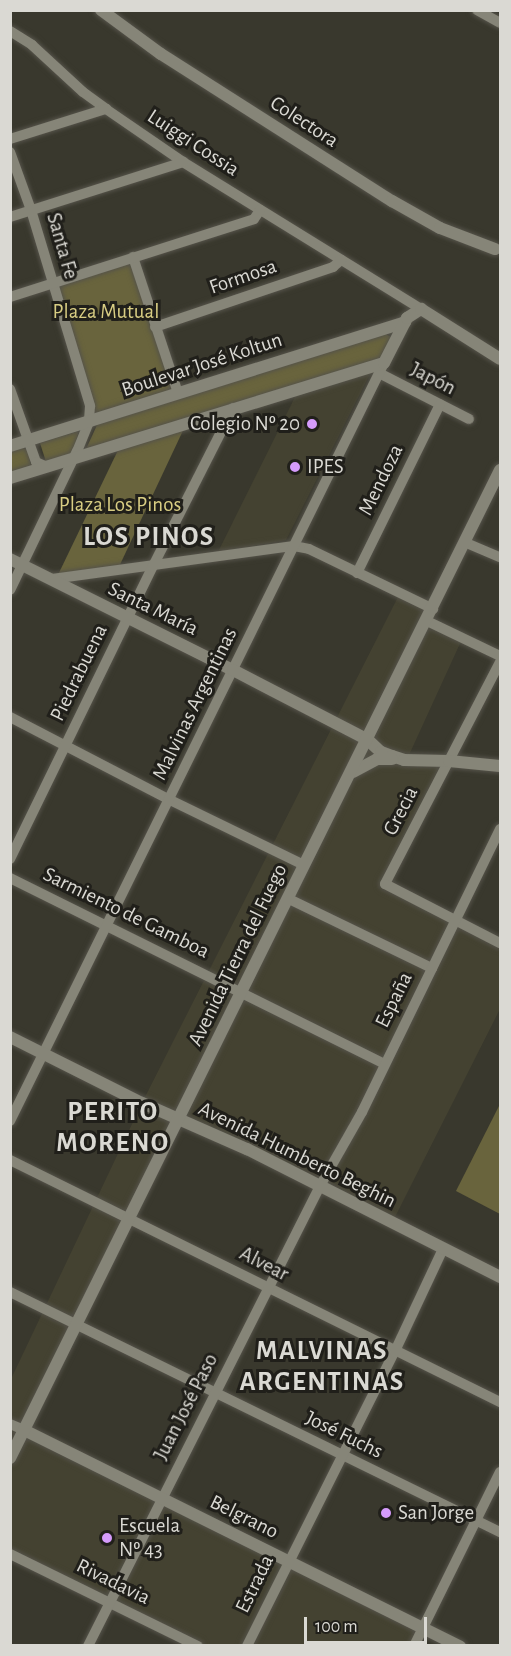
<!DOCTYPE html>
<html>
<head>
<meta charset="utf-8">
<style>
  body { margin:0 }
  #map { position:relative; width:511px; height:1656px; overflow:hidden; background:#39382d; font-family:"Alegreya Sans",sans-serif }
  div>[style] { position:absolute }
  .built>* { inset:0; background:#444231 }
  .green>* { inset:0; background:#69643d }
  .roads { filter:drop-shadow(0 0 2px #55534a) drop-shadow(0 0 2px #55534a) }
  .minor>* { height:10px; margin:-5px; padding:0 5px; transform-origin:5px; border-radius:5px; background:#868578 }
  .tertiary>* { height:12px; margin:-6px; padding:0 6px; transform-origin:6px; border-radius:6px; background:#868578 }
  .dots>* { width:16px; height:16px; translate:-50% -50%; box-sizing:border-box; border:3px solid #201f1a; border-radius:50% }
  span { translate:-50% -50%; white-space:nowrap; text-align:center; line-height:1.15; -webkit-text-stroke:6px #201f1a; paint-order:stroke }
  .street-label { font-size:21px; color:#dad9d3 }
  .park-label { font-size:21px; color:#d8cd83 }
  .poi-label { font-size:21px; color:#dad9d3 }
  .right { translate:-100% -50%; text-align:right }
  .left { translate:0 -50%; text-align:left }
  .district-label { font-size:27px; color:#dad9d3; font-weight:700; letter-spacing:1.5px }
  .frame { position:absolute; inset:0; border:12px solid #dad9d3; pointer-events:none }
  .scale { position:absolute; left:304px; top:1617px; width:123px; height:27px; box-sizing:border-box; border:3px solid #dad9d3; border-top:0; padding-left:8px; font-size:18px; line-height:21px; white-space:nowrap; color:#dad9d3; -webkit-text-stroke:4px #201f1a; paint-order:stroke }
</style>
</head>
<body>
<div id="map">
  <div class="built">
    <i style="clip-path:polygon(371px 372px,286px 540px,218px 552px,297px 393px)"></i>
    <i style="clip-path:polygon(400px 593px,433px 609px,428px 621px,463px 637px,409px 755px,452px 756px,385px 884px,500px 943px,500px 1009px,392px 1223px,180px 1119px,24px 1430px,423px 1627px,414px 1645px,198px 1645px,11px 1554px,11px 1379px,142px 1103px)"></i>
  </div>
  <div class="green">
    <i style="clip-path:polygon(133px 257px,178px 393px,89px 422px,90px 406px,51px 284px)"></i>
    <i style="clip-path:polygon(384px 333px,391px 337px,391px 342px,380px 359px,86px 449px,97px 425px)"></i>
    <i style="clip-path:polygon(187px 422px,117px 571px,56px 579px,121px 444px)"></i>
    <i style="clip-path:polygon(79px 431px,72px 454px,46px 462px,40px 443px)"></i>
    <i style="clip-path:polygon(23px 448px,28px 450px,31px 467px,11px 473px,11px 452px)"></i>
    <i style="clip-path:polygon(500px 1104px,500px 1214px,456px 1191px)"></i>
  </div>
  <div class="roads">
    <div class="minor">
      <i style="left:477px;top:10px;width:26px;rotate:29deg"></i>
      <i style="left:10px;top:31px;width:26px;rotate:32deg"></i>
      <i style="left:32px;top:45px;width:69px;rotate:42.7deg"></i>
      <i style="left:83px;top:92px;width:29px;rotate:36deg"></i>
      <i style="left:106px;top:109px;width:93px;rotate:34.5deg"></i>
      <i style="left:183px;top:162px;width:280px;rotate:31.7deg"></i>
      <i style="left:10px;top:139px;width:101px;rotate:-17.4deg"></i>
      <i style="left:10px;top:152px;width:62px;rotate:70.1deg"></i>
      <i style="left:31px;top:210px;width:205px;rotate:73.2deg"></i>
      <i style="left:90px;top:406px;width:16px;rotate:94deg"></i>
      <i style="left:89px;top:422px;width:31px;rotate:112deg"></i>
      <i style="left:77px;top:451px;width:154px;rotate:115.7deg"></i>
      <i style="left:10px;top:217px;width:182px;rotate:-17.6deg"></i>
      <i style="left:133px;top:257px;width:143px;rotate:71.7deg"></i>
      <i style="left:10px;top:297px;width:256px;rotate:-17.7deg"></i>
      <i style="left:254px;top:219px;width:11px;rotate:-56deg"></i>
      <i style="left:155px;top:327px;width:188px;rotate:-18.6deg"></i>
      <i style="left:333px;top:267px;width:11px;rotate:-41deg"></i>
      <i style="left:379px;top:373px;width:101px;rotate:27.1deg"></i>
      <i style="left:10px;top:389px;width:77px;rotate:70.4deg"></i>
      <i style="left:36px;top:462px;width:12px;rotate:24deg"></i>
      <i style="left:464px;top:542px;width:39px;rotate:23deg"></i>
      <i style="left:357px;top:573px;width:188px;rotate:-63.8deg"></i>
      <i style="left:52px;top:579px;width:244px;rotate:-7.8deg"></i>
      <i style="left:294px;top:546px;width:15px;rotate:11deg"></i>
      <i style="left:309px;top:549px;width:138px;rotate:25.8deg"></i>
      <i style="left:427px;top:621px;width:81px;rotate:25.6deg"></i>
      <i style="left:500px;top:662px;width:250px;rotate:117.4deg"></i>
      <i style="left:385px;top:884px;width:129px;rotate:27.2deg"></i>
      <i style="left:10px;top:717px;width:180px;rotate:27.4deg"></i>
      <i style="left:170px;top:800px;width:149px;rotate:25.9deg"></i>
      <i style="left:10px;top:859px;width:326px;rotate:-64deg"></i>
      <i style="left:153px;top:566px;width:177px;rotate:-63.1deg"></i>
      <i style="left:10px;top:878px;width:418px;rotate:26.4deg"></i>
      <i style="left:289px;top:899px;width:159px;rotate:25.8deg"></i>
      <i style="left:10px;top:1121px;width:845px;rotate:-63.74deg"></i>
      <i style="left:10px;top:1160px;width:547px;rotate:26.28deg"></i>
      <i style="left:10px;top:1292px;width:546px;rotate:26.1deg"></i>
      <i style="left:10px;top:1424px;width:15px;rotate:23deg"></i>
      <i style="left:10px;top:1554px;width:209px;rotate:26.1deg"></i>
      <i style="left:88px;top:1646px;width:515px;rotate:-63.24deg"></i>
      <i style="left:320px;top:1186px;width:85px;rotate:-60.4deg"></i>
      <i style="left:362px;top:1112px;width:315px;rotate:-64deg"></i>
      <i style="left:247px;top:1646px;width:330px;rotate:-63.4deg"></i>
      <i style="left:395px;top:1351px;width:113px;rotate:-64.8deg"></i>
      <i style="left:414px;top:1646px;width:194px;rotate:-63.7deg"></i>
    </div>
    <div class="tertiary">
      <i style="left:101px;top:10px;width:74px;rotate:36.3deg"></i>
      <i style="left:161px;top:54px;width:274px;rotate:32.5deg"></i>
      <i style="left:392px;top:201px;width:55px;rotate:29.4deg"></i>
      <i style="left:440px;top:228px;width:59px;rotate:20.9deg"></i>
      <i style="left:10px;top:446px;width:414px;rotate:-17.4deg"></i>
      <i style="left:10px;top:478px;width:391px;rotate:-17.1deg"></i>
      <i style="left:384px;top:363px;width:51px;rotate:-62.9deg"></i>
      <i style="left:407px;top:318px;width:17px;rotate:-33deg"></i>
      <i style="left:421px;top:309px;width:93px;rotate:32.3deg"></i>
      <i style="left:10px;top:559px;width:249px;rotate:26.5deg"></i>
      <i style="left:233px;top:670px;width:152px;rotate:27.4deg"></i>
      <i style="left:368px;top:740px;width:18px;rotate:43deg"></i>
      <i style="left:381px;top:752px;width:12px;rotate:20deg"></i>
      <i style="left:392px;top:756px;width:13px;rotate:18deg"></i>
      <i style="left:404px;top:760px;width:45px;rotate:1.3deg"></i>
      <i style="left:449px;top:761px;width:51px;rotate:5.6deg"></i>
      <i style="left:353px;top:772px;width:27px;rotate:-28deg"></i>
      <i style="left:377px;top:759px;width:15px"></i>
      <i style="left:10px;top:1037px;width:148px;rotate:26.6deg"></i>
      <i style="left:142px;top:1103px;width:115px;rotate:23.7deg"></i>
      <i style="left:247px;top:1149px;width:284px;rotate:26.8deg"></i>
      <i style="left:24px;top:1430px;width:487px;rotate:26.4deg"></i>
      <i style="left:10px;top:1458px;width:1103px;rotate:-63.62deg"></i>
    </div>
  </div>
  <div class="dots">
    <i style="left:312px;top:424px;background:#d59bfb"></i>
    <i style="left:295px;top:467px;background:#d59bfb"></i>
    <i style="left:386px;top:1513px;background:#d59bfb"></i>
    <i style="left:107px;top:1538px;background:#d59bfb"></i>
  </div>
  <div class="street-label">
    <span style="left:304px;top:122px;rotate:33deg">Colectora</span>
    <span style="left:193px;top:143px;rotate:33deg">Luiggi Cossia</span>
    <span style="left:62px;top:246px;rotate:74deg">Santa Fe</span>
    <span style="left:243px;top:277px;rotate:-19deg">Formosa</span>
    <span style="left:202px;top:365px;rotate:-18deg">Boulevar José Koltun</span>
    <span style="left:433px;top:379px;rotate:27deg">Japón</span>
    <span style="left:381px;top:480px;rotate:-64deg">Mendoza</span>
    <span style="left:153px;top:609px;rotate:26deg">Santa María</span>
    <span style="left:79px;top:673px;rotate:-64deg">Piedrabuena</span>
    <span style="left:195px;top:704px;rotate:-64deg">Malvinas Argentinas</span>
    <span style="left:401px;top:811px;rotate:-63deg">Grecia</span>
    <span style="left:126px;top:913px;rotate:26deg">Sarmiento de Gamboa</span>
    <span style="left:238px;top:955px;rotate:-64deg">Avenida Tierra del Fuego</span>
    <span style="left:394px;top:1000px;rotate:-64deg">España</span>
    <span style="left:297px;top:1155px;rotate:26deg">Avenida Humberto Beghin</span>
    <span style="left:264px;top:1264px;rotate:27deg">Alvear</span>
    <span style="left:186px;top:1407px;rotate:-63deg">Juan José Paso</span>
    <span style="left:344px;top:1435px;rotate:26deg">José Fuchs</span>
    <span style="left:244px;top:1517px;rotate:26deg">Belgrano</span>
    <span style="left:113px;top:1582px;rotate:26deg">Rivadavia</span>
    <span style="left:255px;top:1584px;rotate:-64deg">Estrada</span>
  </div>
  <div class="park-label">
    <span style="left:106px;top:312px">Plaza Mutual</span>
    <span style="left:120px;top:505px">Plaza Los Pinos</span>
  </div>
  <div class="poi-label">
    <span class="right" style="left:300px;top:424px">Colegio Nº 20</span>
    <span class="left" style="left:307px;top:467px">IPES</span>
    <span class="left" style="left:398px;top:1513px">San Jorge</span>
    <span class="left" style="left:119px;top:1538px">Escuela<br>Nº 43</span>
  </div>
  <div class="district-label">
    <span style="left:149px;top:537px">LOS PINOS</span>
    <span style="left:113px;top:1127px">PERITO<br>MORENO</span>
    <span style="left:322px;top:1366px">MALVINAS<br>ARGENTINAS</span>
  </div>
  <div class="frame"></div>
  <div class="scale">100 m</div>
</div>
</body>
</html>
